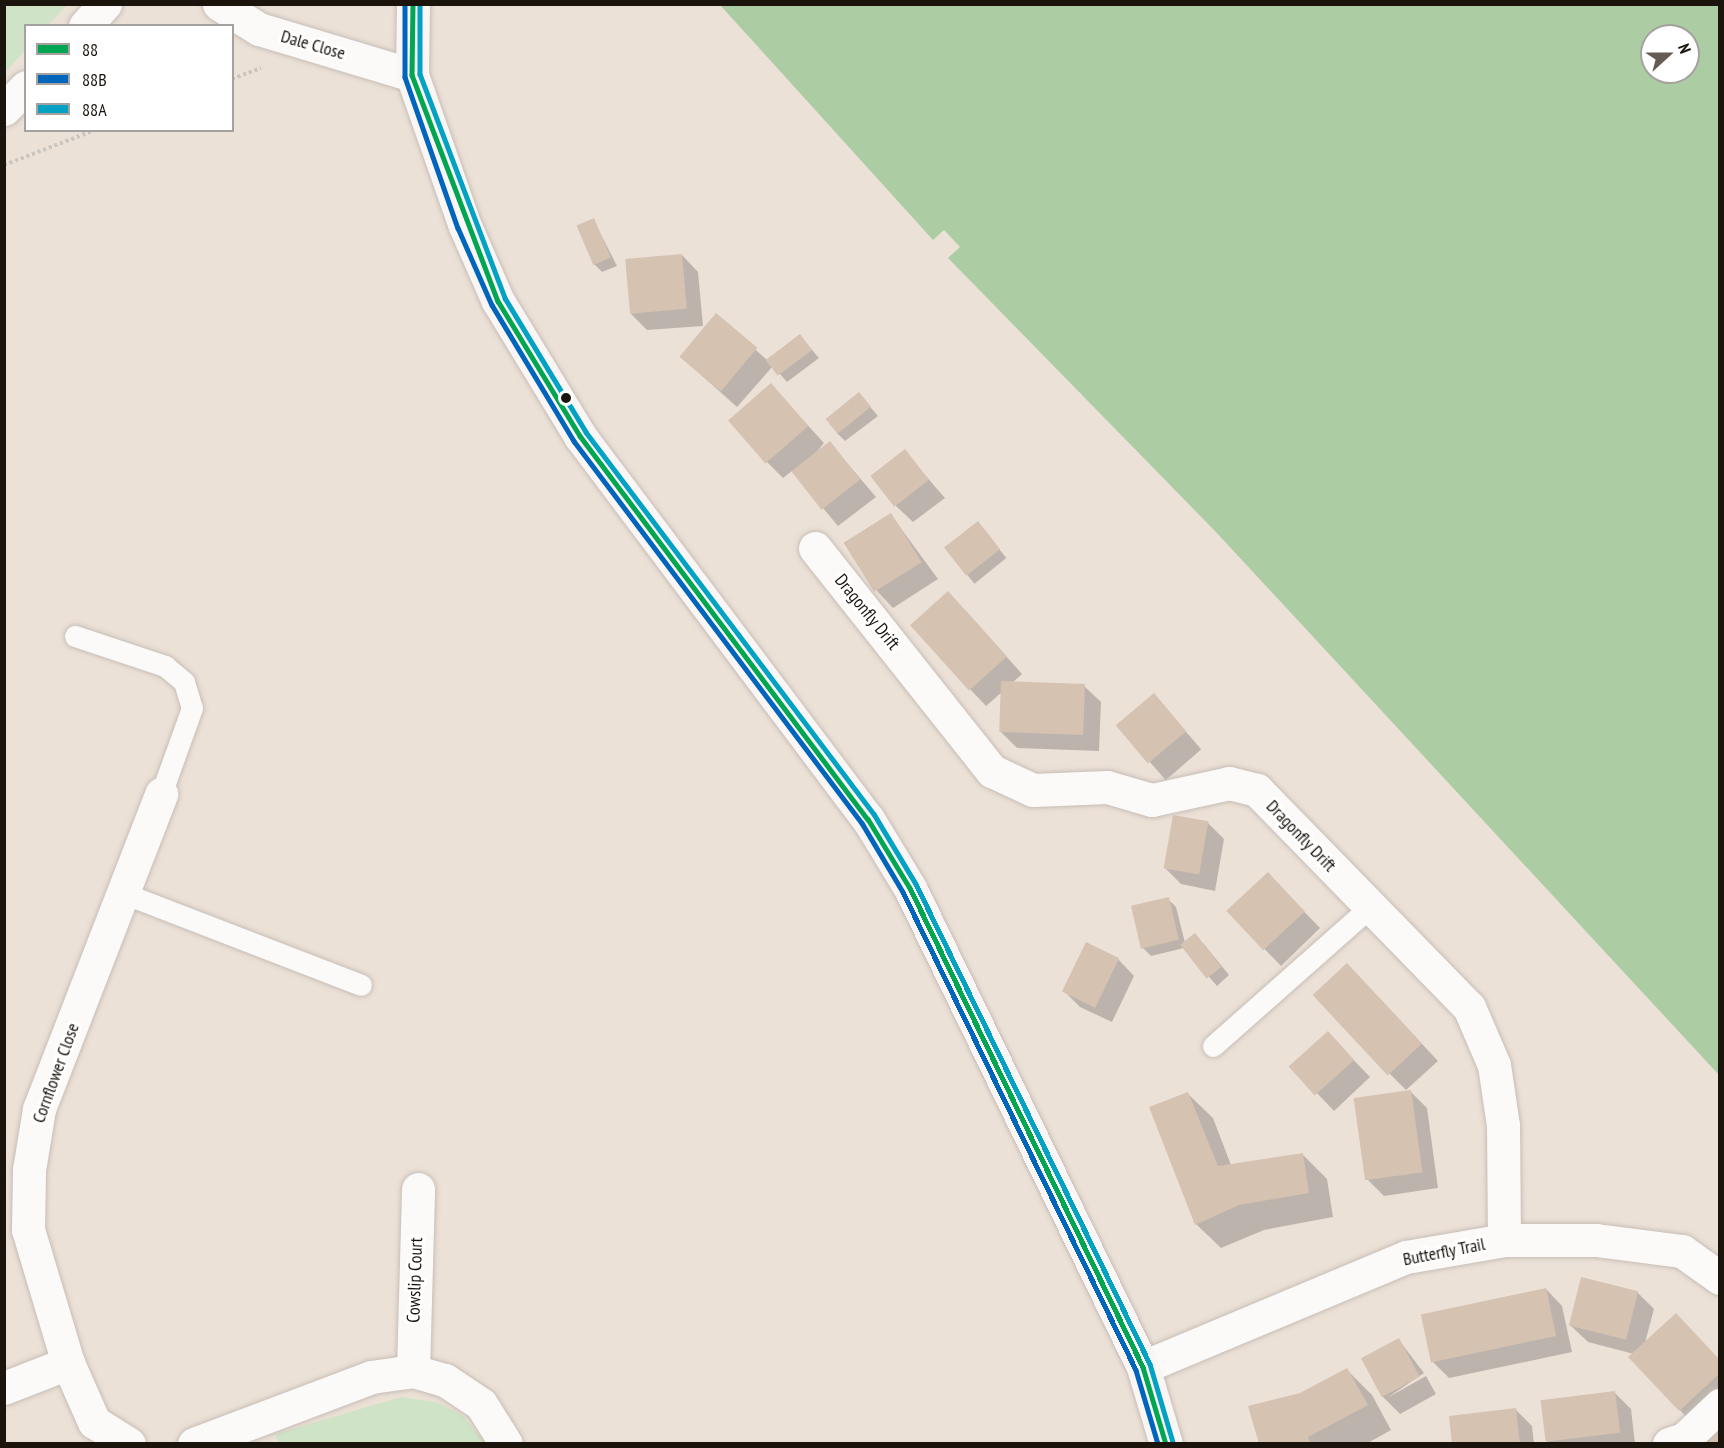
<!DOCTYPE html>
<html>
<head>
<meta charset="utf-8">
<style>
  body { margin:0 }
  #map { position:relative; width:1724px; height:1448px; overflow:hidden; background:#ece1d7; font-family:"PT Sans Narrow",sans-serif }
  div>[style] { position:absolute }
  .green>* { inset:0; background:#cfe3c6 }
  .forest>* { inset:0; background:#accda4 }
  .shadow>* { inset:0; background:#0003; transform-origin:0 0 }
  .building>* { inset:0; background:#d5c2b1; transform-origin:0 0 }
  .path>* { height:4px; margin-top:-2px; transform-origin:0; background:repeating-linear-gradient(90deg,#c9c5c1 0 3px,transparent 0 6px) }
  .roads { filter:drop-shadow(0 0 2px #c7beb6) drop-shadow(0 0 2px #c7beb6) }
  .lane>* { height:21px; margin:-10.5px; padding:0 10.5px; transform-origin:10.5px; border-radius:10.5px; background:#fcfaf9 }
  .street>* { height:33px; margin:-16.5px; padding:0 16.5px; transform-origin:16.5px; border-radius:16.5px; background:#fcfaf9 }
  .secondary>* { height:33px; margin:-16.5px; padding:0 16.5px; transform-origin:16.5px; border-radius:16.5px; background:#faf6f6 }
  .bus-1>* { height:4.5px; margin:-2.25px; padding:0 2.25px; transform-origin:2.25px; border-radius:2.25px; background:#00a651 }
  .bus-2>* { height:4.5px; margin:-2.25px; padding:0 2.25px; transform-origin:2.25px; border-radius:2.25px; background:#0065bd }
  .bus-3>* { height:4.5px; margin:-2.25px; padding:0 2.25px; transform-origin:2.25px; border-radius:2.25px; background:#01a2c4 }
  .dots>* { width:16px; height:16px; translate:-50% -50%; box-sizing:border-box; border:3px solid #fff; border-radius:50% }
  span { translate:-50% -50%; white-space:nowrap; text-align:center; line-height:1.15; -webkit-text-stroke:6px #fff; paint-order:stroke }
  .street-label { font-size:18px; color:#1b140d }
  .frame { position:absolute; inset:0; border:6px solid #1b140d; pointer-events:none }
  .legend { position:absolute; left:24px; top:24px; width:210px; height:108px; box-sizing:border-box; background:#fff; border:2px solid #a4a19e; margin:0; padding:8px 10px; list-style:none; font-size:18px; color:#1b140d }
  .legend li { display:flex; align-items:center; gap:12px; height:30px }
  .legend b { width:30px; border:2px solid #a4a19e }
  .north { position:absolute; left:1640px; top:24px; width:60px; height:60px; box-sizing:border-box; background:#fff; border:2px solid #a4a19e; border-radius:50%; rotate:69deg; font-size:16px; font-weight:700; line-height:24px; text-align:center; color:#1b140d }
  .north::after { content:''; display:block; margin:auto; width:21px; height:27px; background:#645c54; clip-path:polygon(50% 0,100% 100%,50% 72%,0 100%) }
</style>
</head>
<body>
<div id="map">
  <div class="green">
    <i style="clip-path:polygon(5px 4px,67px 5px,48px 25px,26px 26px,25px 50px,5px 73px)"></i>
    <i style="clip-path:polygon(401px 1397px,436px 1402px,462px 1415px,486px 1443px,279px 1444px,275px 1434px)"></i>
  </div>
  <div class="forest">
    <i style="clip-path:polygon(evenodd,720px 5px,1719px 5px,1719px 1075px,1215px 531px,948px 258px,960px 247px,944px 230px,933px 240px,720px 5px,1652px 36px,1688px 36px,1688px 72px,1652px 72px,1652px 36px)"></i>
  </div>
  <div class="shadow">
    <i style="clip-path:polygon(593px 219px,617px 266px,602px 272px,594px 264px)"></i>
    <i style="clip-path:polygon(682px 255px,698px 272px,703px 326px,647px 330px,631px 314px)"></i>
    <i style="clip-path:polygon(716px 315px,767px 360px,800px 336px,819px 358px,787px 382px,773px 366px,737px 407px,681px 357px)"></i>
    <i style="clip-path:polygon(771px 385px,824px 443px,815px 454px,830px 443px,876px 497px,838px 526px,792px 471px,783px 478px,767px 462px)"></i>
    <i style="clip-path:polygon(859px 394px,878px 416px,845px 441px,837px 433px)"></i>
    <i style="clip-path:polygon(904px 451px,945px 498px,913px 522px,896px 506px)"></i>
    <i style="clip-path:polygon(891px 515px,938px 579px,893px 608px,877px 591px)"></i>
    <i style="left:978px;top:523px;width:45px;height:41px;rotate:51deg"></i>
    <i style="clip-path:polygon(965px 610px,1022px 674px,1012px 683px,1084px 686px,1101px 702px,1099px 751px,1017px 748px,1000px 731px,1002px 692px,986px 706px,970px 689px)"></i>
    <i style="left:1154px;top:695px;width:72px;height:47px;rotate:49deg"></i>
    <i style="clip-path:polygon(1174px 817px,1208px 823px,1224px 839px,1215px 891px,1181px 884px,1165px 868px)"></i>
    <i style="clip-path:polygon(1284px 891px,1320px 928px,1281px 966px,1229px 912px)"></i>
    <i style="clip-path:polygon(1168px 899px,1176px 907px,1185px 943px,1203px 943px,1229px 975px,1217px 986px,1184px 948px,1151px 956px,1143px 948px)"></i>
    <i style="clip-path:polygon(1118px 959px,1134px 976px,1112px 1022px,1080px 1007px,1064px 991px)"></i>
    <i style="clip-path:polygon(1364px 982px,1438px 1061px,1406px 1090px,1390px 1074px)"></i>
    <i style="clip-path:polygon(1344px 1050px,1370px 1077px,1334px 1111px,1292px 1067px)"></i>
    <i style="clip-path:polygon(1411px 1092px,1427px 1108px,1438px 1188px,1384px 1196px,1367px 1179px)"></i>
    <i style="clip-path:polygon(1188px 1094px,1213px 1118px,1231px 1165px,1302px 1154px,1327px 1179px,1333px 1217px,1264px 1230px,1221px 1248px,1196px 1224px)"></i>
    <i style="clip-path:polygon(1546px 1289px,1562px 1306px,1572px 1352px,1449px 1378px,1433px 1362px)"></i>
    <i style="clip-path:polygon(1637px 1292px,1654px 1309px,1645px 1343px,1720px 1361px,1720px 1405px,1696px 1427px,1630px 1357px,1634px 1354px,1588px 1342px,1571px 1326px)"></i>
    <i style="clip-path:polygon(1399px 1340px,1424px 1373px,1387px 1398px,1426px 1376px,1436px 1394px,1400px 1414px,1383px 1397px,1363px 1360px)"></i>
    <i style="clip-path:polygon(1347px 1370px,1372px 1395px,1391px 1430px,1366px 1444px,1261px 1444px,1301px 1394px)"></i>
    <i style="clip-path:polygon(1614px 1392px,1631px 1409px,1635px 1444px,1547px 1442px)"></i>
    <i style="clip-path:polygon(1515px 1409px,1532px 1426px,1534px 1444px,1454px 1444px)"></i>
  </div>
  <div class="building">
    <i style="left:594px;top:218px;width:43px;height:19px;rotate:67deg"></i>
    <i style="left:682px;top:254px;width:55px;height:57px;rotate:85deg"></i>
    <i style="left:716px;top:313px;width:54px;height:57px;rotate:40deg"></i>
    <i style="left:800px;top:334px;width:20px;height:43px;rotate:53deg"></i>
    <i style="left:771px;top:383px;width:57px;height:57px;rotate:49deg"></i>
    <i style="left:859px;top:392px;width:19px;height:43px;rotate:51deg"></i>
    <i style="left:830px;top:441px;width:49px;height:49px;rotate:52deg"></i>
    <i style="left:905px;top:449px;width:39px;height:44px;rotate:52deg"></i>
    <i style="left:891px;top:513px;width:58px;height:56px;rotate:58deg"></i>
    <i style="left:978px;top:521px;width:36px;height:43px;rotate:52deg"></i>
    <i style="left:948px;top:591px;width:88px;height:51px;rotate:48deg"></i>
    <i style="left:1001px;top:681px;width:84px;height:51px;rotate:2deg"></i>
    <i style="left:1154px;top:693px;width:50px;height:50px;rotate:50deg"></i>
    <i style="left:1173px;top:815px;width:36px;height:54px;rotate:10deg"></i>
    <i style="left:1268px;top:872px;width:54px;height:57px;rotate:47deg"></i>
    <i style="left:1169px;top:897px;width:44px;height:39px;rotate:77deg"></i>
    <i style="left:1195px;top:933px;width:43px;height:19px;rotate:52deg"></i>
    <i style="left:1086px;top:942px;width:37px;height:55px;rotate:26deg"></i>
    <i style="left:1347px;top:963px;width:110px;height:47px;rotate:47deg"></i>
    <i style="left:1328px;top:1031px;width:39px;height:53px;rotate:48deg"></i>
    <i style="left:1411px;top:1090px;width:83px;height:58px;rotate:82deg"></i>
    <i style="clip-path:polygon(1188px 1092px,1218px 1166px,1303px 1153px,1309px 1193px,1239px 1205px,1195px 1225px,1149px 1107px)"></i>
    <i style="left:1581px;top:1277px;width:59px;height:50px;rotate:14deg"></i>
    <i style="left:1546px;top:1288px;width:49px;height:128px;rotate:78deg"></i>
    <i style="clip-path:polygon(1676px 1313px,1720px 1360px,1720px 1373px,1679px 1411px,1628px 1357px)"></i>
    <i style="left:1399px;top:1338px;width:44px;height:43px;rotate:62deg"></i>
    <i style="clip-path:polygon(1347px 1368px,1368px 1405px,1308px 1437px,1310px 1444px,1259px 1444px,1248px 1406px,1300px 1393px)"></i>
    <i style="left:1615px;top:1391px;width:42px;height:75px;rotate:83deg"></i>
    <i style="clip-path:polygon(1516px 1408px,1520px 1444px,1452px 1444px,1449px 1416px)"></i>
    <i style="clip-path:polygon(1720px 1428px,1720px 1444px,1703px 1444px)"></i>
  </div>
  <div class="path">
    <i style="left:232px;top:79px;width:31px;rotate:-21deg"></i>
    <i style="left:4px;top:165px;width:97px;rotate:-21deg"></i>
  </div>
  <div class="roads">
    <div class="lane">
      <i style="left:75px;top:636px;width:95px;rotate:18.4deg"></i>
      <i style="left:165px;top:666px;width:25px;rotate:40deg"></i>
      <i style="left:184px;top:682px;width:27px;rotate:73deg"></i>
      <i style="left:192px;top:708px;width:91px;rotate:109.8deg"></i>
      <i style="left:123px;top:893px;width:255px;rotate:21.1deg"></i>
      <i style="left:1213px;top:1046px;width:211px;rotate:-41.5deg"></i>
    </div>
    <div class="street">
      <i style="left:219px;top:4px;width:47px;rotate:32deg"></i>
      <i style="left:259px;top:29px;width:160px;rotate:16.7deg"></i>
      <i style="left:85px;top:26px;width:30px;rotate:-48deg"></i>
      <i style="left:4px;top:109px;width:31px;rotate:-45deg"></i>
      <i style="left:815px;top:548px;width:285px;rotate:51.6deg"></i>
      <i style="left:992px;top:771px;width:45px;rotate:24.9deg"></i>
      <i style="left:1033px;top:790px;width:74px;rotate:-2.3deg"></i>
      <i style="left:1107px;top:787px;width:47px;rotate:16.1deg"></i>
      <i style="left:1152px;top:800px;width:79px;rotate:-12.4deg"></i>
      <i style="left:1229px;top:783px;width:29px;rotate:14deg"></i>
      <i style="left:1257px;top:790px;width:303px;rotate:45.7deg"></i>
      <i style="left:1469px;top:1007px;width:63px;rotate:66.7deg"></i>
      <i style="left:1494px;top:1065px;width:61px;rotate:81.5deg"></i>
      <i style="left:1503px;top:1125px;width:115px;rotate:89.5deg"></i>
      <i style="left:1143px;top:1367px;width:285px;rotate:-22.7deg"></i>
      <i style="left:1406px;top:1257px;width:99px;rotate:-9.8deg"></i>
      <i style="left:1504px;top:1240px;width:92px"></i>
      <i style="left:1596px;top:1240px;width:87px;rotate:7.3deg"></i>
      <i style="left:1682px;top:1251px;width:47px;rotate:35.4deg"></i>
      <i style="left:413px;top:1371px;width:182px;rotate:-88.4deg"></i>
      <i style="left:4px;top:1388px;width:69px;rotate:-21.3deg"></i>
      <i style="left:129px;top:1444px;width:41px;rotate:-147.8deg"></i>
      <i style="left:94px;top:1422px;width:64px;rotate:-113.8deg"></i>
      <i style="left:68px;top:1363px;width:139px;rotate:-106.7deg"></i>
      <i style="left:28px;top:1230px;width:60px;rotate:-89deg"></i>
      <i style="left:29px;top:1170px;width:62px;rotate:-80.7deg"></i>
      <i style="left:39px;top:1109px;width:338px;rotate:-68.8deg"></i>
      <i style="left:194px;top:1444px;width:189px;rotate:-20.7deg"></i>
      <i style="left:371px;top:1377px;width:42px;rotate:-8.1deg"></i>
      <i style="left:413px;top:1371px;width:33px;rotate:16deg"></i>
      <i style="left:445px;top:1380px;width:43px;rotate:33.7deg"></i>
      <i style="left:481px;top:1404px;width:47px;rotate:58deg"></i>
      <i style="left:1669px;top:1444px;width:16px;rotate:-18deg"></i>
      <i style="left:1684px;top:1439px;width:50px;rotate:-43.4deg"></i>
    </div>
    <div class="secondary">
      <i style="left:413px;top:4px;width:71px;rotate:90.8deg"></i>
      <i style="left:412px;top:75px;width:160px;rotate:70.7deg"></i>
      <i style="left:465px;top:226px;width:82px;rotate:66.3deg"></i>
      <i style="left:498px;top:301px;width:158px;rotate:58.7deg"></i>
      <i style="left:580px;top:436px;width:479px;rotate:53.1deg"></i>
      <i style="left:868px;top:819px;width:81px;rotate:58.7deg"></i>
      <i style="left:910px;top:888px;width:533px;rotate:64.06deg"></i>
      <i style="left:1143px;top:1367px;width:80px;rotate:73.4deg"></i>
    </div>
  </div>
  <div class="bus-1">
    <i style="left:413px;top:4px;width:71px;rotate:90.8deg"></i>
    <i style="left:412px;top:75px;width:242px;rotate:69.2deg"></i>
    <i style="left:498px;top:301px;width:158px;rotate:58.7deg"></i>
    <i style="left:580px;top:436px;width:479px;rotate:53.1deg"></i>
    <i style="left:868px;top:819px;width:81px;rotate:58.7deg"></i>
    <i style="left:910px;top:888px;width:533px;rotate:64.06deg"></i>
    <i style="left:1143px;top:1367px;width:80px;rotate:73.4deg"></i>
  </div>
  <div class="bus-2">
    <i style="left:405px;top:4px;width:73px;rotate:90deg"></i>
    <i style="left:405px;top:77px;width:160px;rotate:70.7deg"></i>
    <i style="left:458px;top:228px;width:84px;rotate:66.2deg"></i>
    <i style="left:492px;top:305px;width:159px;rotate:58.9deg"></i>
    <i style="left:574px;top:441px;width:478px;rotate:53deg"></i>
    <i style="left:862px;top:823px;width:80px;rotate:59.3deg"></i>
    <i style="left:903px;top:892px;width:532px;rotate:64.01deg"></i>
    <i style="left:1136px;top:1370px;width:77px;rotate:73.4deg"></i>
  </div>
  <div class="bus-3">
    <i style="left:420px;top:4px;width:70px;rotate:90deg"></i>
    <i style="left:420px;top:74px;width:240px;rotate:69.2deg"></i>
    <i style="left:505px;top:298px;width:157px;rotate:58.8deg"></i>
    <i style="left:586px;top:432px;width:478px;rotate:53deg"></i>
    <i style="left:874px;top:814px;width:82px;rotate:59deg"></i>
    <i style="left:916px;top:884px;width:534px;rotate:64.01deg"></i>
    <i style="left:1150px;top:1364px;width:81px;rotate:73.6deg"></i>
  </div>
  <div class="dots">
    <i style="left:566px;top:398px;background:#1b140d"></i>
  </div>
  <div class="street-label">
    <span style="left:313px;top:45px;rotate:16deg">Dale Close</span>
    <span style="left:867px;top:612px;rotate:51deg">Dragonfly Drift</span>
    <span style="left:1301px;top:836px;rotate:46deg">Dragonfly Drift</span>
    <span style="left:56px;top:1073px;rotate:-70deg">Cornflower Close</span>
    <span style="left:1444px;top:1252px;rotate:-11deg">Butterfly Trail</span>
    <span style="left:415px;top:1280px;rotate:-88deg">Cowslip Court</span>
  </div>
  <div class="frame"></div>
  <ul class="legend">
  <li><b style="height:8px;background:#00a651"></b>88</li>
  <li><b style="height:8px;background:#0065bd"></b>88B</li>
  <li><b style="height:8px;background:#01a2c4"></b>88A</li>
  </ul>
  <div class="north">N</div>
</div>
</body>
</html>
